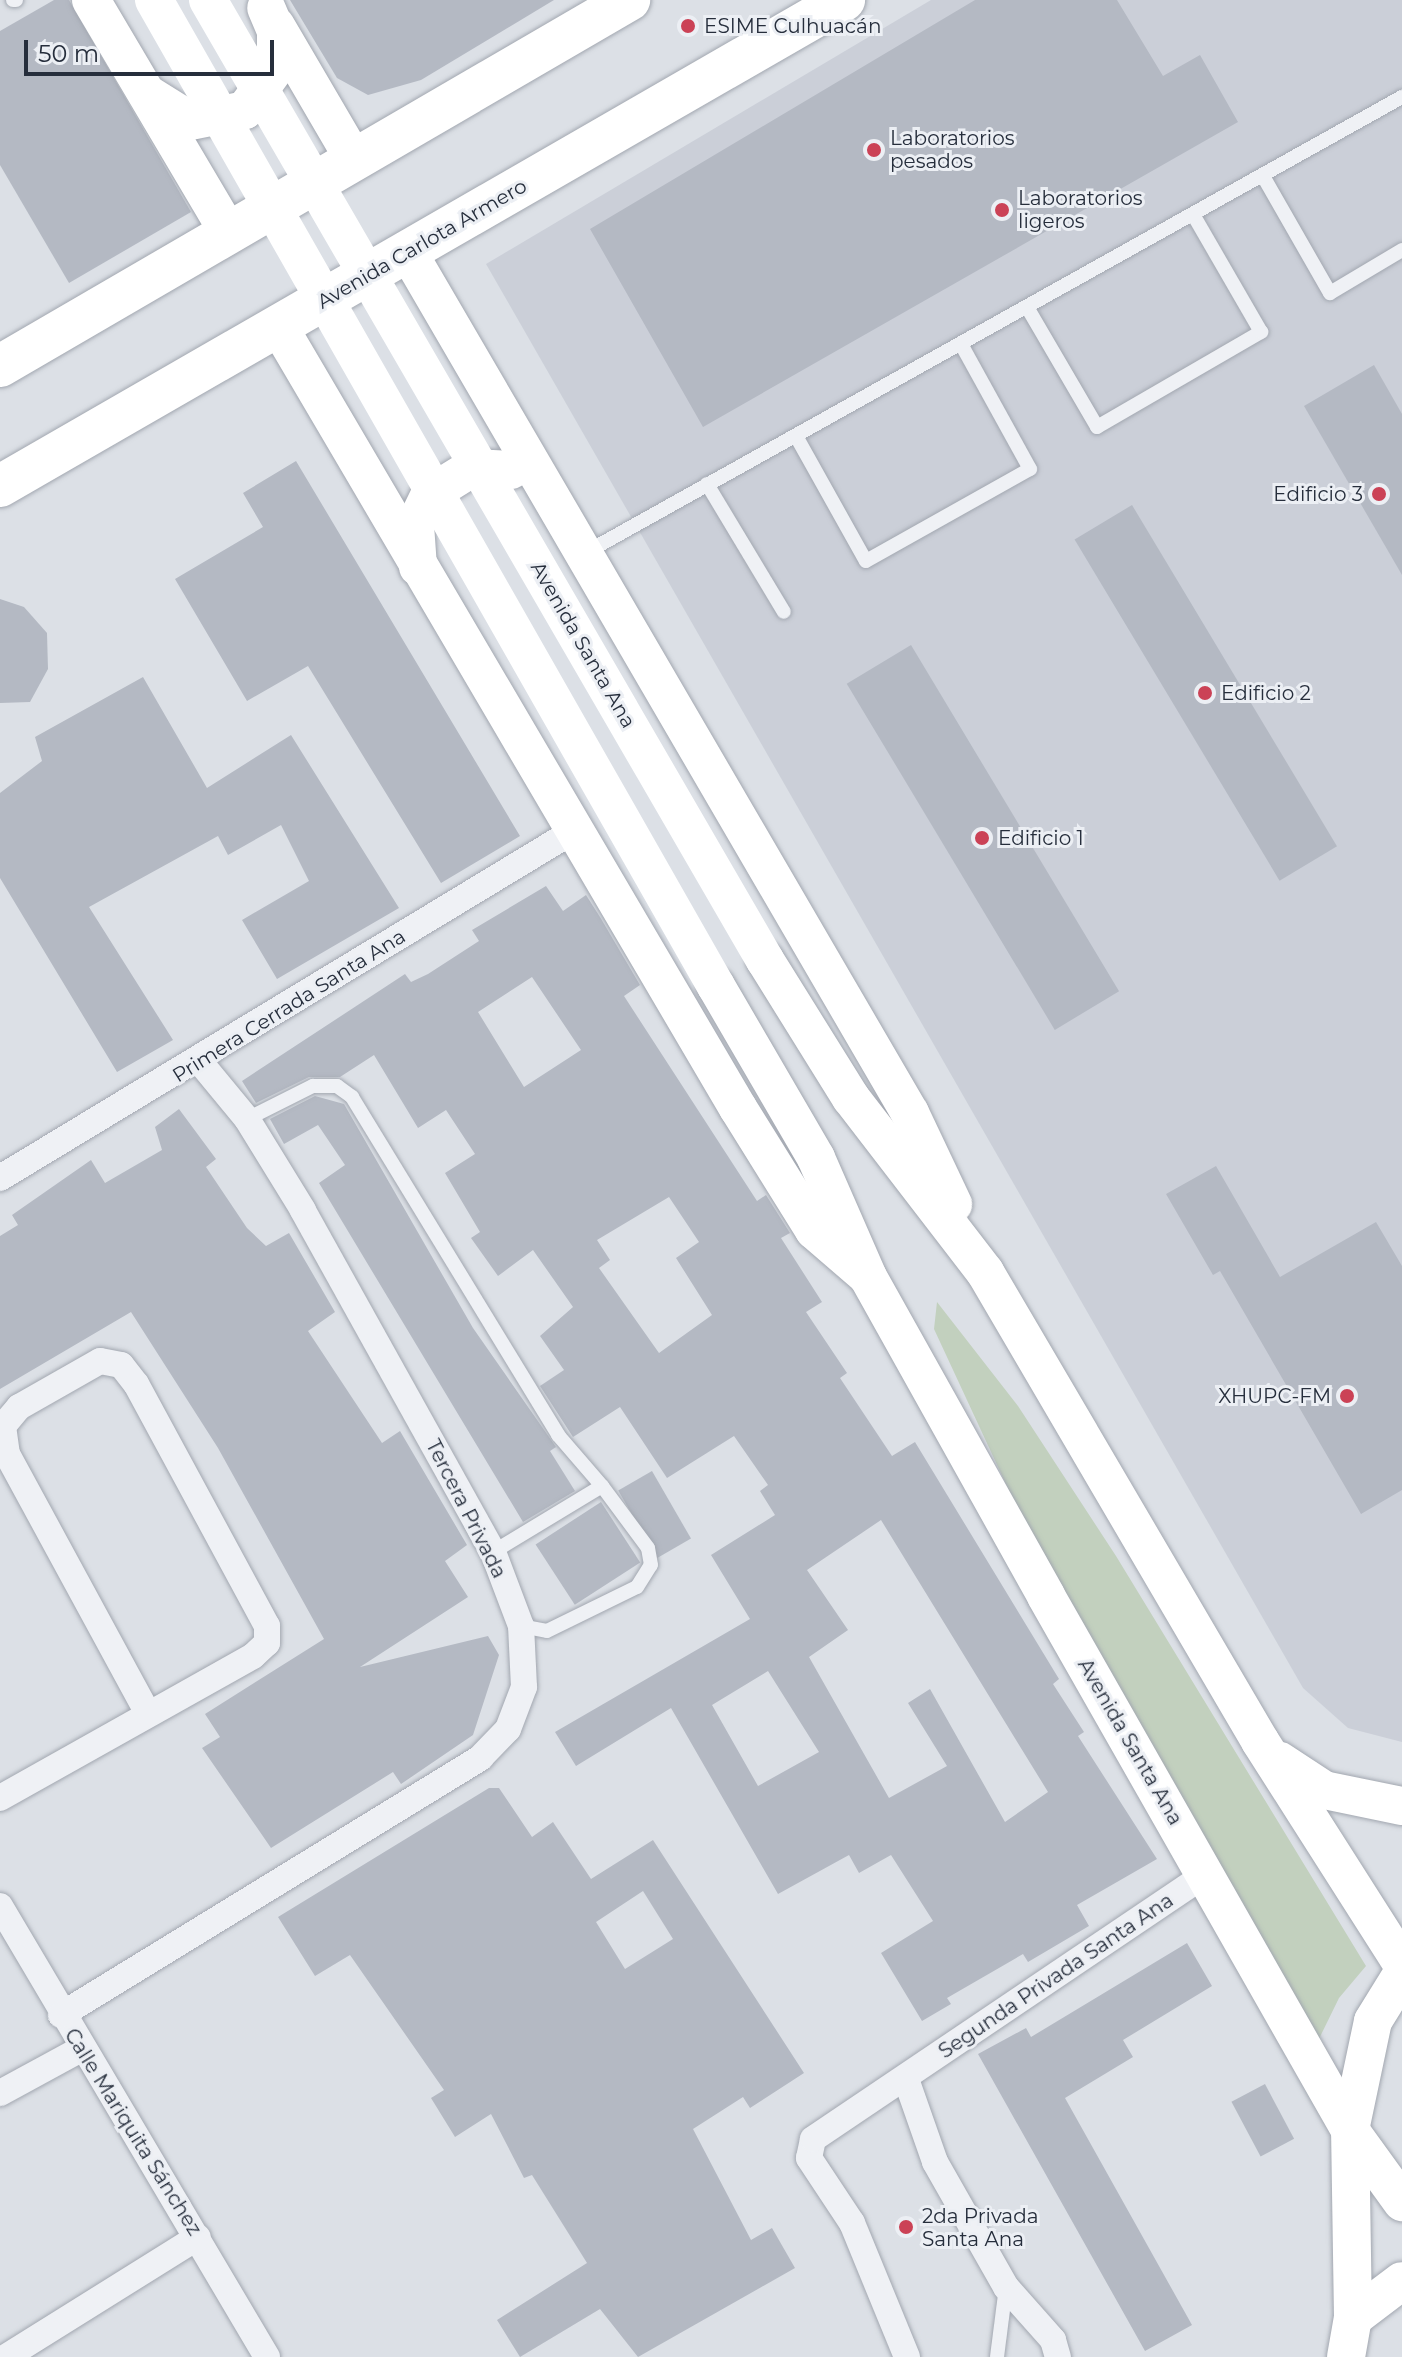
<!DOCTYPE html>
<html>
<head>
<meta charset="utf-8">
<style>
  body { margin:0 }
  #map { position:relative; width:1402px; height:2357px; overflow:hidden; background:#dce0e6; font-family:Montserrat,sans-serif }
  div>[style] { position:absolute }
  .built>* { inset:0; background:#cbcfd8 }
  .green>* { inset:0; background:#c2d0be }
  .building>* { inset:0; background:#b4b9c3; transform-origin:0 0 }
  .roads { filter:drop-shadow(0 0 2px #a2a7b0) drop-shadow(0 0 2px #a2a7b0) }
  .lane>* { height:14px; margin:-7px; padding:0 7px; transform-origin:7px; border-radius:7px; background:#eff1f5 }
  .street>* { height:26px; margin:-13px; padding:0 13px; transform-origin:13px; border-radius:13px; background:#eff1f5 }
  .secondary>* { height:38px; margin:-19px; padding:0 19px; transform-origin:19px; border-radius:19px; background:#fff }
  .primary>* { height:42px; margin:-21px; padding:0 21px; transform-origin:21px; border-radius:21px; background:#fff }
  .secondary-bridge>* { height:38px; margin:-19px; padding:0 19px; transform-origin:19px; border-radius:19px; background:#fff }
  .dots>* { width:22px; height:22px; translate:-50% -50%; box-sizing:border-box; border:4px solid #eceff4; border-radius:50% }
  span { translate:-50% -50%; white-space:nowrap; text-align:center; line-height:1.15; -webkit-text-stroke:6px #eceff4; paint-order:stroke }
  .poi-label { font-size:20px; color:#262e3c }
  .left { translate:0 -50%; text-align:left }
  .right { translate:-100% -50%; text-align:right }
  .street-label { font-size:20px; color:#262e3c }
  .scale { position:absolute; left:24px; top:40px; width:250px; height:36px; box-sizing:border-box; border:4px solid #262e3c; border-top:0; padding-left:10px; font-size:24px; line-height:28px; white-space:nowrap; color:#262e3c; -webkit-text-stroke:6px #eceff4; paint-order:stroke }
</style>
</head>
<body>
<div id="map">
  <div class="built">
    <i style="clip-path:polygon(931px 0,1402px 0,1402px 1742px,1348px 1728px,1303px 1688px,486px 264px)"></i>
  </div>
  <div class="green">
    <i style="clip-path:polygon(937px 1302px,1018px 1406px,1116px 1556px,1366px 1966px,1339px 1998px,1316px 2045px,1011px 1495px,934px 1329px)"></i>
  </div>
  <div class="building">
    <i style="clip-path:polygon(54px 0,69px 0,191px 212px,69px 283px,0 165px,0 31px)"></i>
    <i style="clip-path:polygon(290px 0,554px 0,421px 80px,368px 95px,337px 78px)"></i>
    <i style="clip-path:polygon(975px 0,1117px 0,1163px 76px,1200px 55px,1238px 122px,703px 427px,590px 229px)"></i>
    <i style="clip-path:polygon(1374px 365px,1402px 414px,1402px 575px,1304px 406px)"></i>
    <i style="clip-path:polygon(296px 461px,520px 836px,441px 883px,308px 666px,247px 701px,175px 579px,263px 527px,243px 493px)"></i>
    <i style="left:1132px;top:505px;width:398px;height:67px;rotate:59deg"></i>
    <i style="clip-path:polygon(0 599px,24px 607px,47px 633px,48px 669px,30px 702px,0 703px)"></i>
    <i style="left:911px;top:645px;width:404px;height:75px;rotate:59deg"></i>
    <i style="clip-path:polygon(143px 677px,207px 788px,291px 735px,399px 908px,277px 979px,242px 920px,309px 881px,281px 825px,228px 855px,218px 836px,89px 907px,173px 1040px,117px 1072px,0 878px,0 793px,42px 761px,35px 737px)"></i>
    <i style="clip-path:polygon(evenodd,546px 886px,563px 911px,586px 895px,600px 917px,640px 985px,624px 996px,757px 1201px,766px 1195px,790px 1233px,781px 1238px,822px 1302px,806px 1312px,847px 1373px,840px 1378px,892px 1456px,915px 1442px,1059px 1679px,1053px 1684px,1084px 1732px,1078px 1736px,1157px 1859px,1077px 1905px,1089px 1926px,1028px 1962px,1023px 1954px,947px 1998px,951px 2004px,922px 2021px,881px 1953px,933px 1921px,891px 1855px,859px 1873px,849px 1855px,778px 1894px,671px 1708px,576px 1766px,555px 1732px,750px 1619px,711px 1555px,775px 1515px,760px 1491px,768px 1485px,734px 1436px,667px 1478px,620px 1407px,573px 1437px,540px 1386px,564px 1370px,540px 1336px,573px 1307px,533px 1250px,498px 1276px,471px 1238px,480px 1232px,445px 1173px,475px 1154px,446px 1110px,418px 1128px,374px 1055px,340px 1077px,309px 1077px,256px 1103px,242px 1081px,405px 974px,411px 982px,428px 974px,479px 941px,472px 930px,546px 886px,532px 977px,581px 1050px,524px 1087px,478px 1012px,532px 977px,546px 886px,669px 1197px,699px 1242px,676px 1258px,712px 1315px,659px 1353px,599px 1268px,610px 1260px,597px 1240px,669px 1197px,546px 886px,881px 1520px,1048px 1792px,1005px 1822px,930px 1689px,908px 1703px,947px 1766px,889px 1798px,809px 1657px,848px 1630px,807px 1570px,881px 1520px,546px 886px,768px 1671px,819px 1752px,758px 1786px,712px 1705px,768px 1671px)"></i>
    <i style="clip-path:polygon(315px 1096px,344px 1104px,473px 1328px,556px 1447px,550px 1451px,575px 1491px,523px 1522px,319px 1183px,345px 1165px,318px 1125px,284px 1144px,270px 1119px)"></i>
    <i style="clip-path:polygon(179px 1109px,216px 1159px,206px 1167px,247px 1228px,266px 1246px,289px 1233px,335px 1312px,308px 1331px,382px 1443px,400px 1431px,467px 1545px,445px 1561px,468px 1597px,360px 1667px,488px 1636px,499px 1655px,473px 1735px,401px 1784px,393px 1772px,271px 1848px,202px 1748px,220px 1737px,205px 1714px,324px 1639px,218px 1448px,131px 1312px,0 1389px,0 1236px,18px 1225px,12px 1215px,91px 1160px,105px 1183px,162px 1150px,155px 1127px)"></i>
    <i style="clip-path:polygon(1216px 1166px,1280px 1277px,1376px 1222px,1402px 1266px,1402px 1490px,1361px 1514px,1220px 1271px,1213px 1275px,1166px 1194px)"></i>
    <i style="left:652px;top:1471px;width:78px;height:39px;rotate:60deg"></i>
    <i style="left:601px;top:1502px;width:72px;height:78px;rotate:57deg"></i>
    <i style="clip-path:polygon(evenodd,489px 1788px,499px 1788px,532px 1837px,553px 1822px,591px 1879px,653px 1840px,804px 2073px,750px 2108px,743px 2097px,693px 2129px,751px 2240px,772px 2228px,795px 2268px,638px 2357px,600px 2309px,520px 2357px,497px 2320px,587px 2263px,532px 2175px,524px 2178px,491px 2114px,455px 2137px,431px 2098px,444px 2090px,350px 1955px,315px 1976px,278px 1917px,489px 1788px,643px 1891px,673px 1939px,625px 1969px,596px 1922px,643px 1891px)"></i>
    <i style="clip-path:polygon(1187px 1943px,1212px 1986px,1123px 2040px,1133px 2057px,1065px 2098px,1192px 2325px,1145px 2351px,978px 2054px,1026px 2028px,1031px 2037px)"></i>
    <i style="left:1265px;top:2084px;width:62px;height:38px;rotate:62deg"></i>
  </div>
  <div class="roads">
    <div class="lane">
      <i style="left:13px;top:0;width:3px"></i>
      <i style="left:1263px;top:176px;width:135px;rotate:60.2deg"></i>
      <i style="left:1330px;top:293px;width:84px;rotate:-30.8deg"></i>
      <i style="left:1027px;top:307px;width:139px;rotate:59.7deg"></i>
      <i style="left:1097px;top:427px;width:190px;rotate:-30.1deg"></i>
      <i style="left:1261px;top:332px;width:136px;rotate:-120deg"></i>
      <i style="left:796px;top:436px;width:143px;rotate:60.8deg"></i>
      <i style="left:866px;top:561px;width:188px;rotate:-29.3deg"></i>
      <i style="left:1030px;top:469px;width:143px;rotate:-118.9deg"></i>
      <i style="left:707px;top:484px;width:149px;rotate:59deg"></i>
      <i style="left:585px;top:553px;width:936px;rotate:-29.17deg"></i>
      <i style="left:247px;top:1119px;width:74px;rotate:-26.6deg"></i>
      <i style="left:313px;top:1086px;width:24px"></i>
      <i style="left:337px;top:1086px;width:19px;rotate:36deg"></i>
      <i style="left:352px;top:1097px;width:396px;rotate:58.6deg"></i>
      <i style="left:558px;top:1435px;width:67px;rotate:49.2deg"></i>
      <i style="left:602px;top:1486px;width:127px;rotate:148.8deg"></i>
      <i style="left:521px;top:1626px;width:26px;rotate:11deg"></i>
      <i style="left:547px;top:1631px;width:100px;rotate:-26.1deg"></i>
      <i style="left:637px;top:1587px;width:26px;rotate:-58deg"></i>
      <i style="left:651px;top:1565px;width:17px;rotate:-100deg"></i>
      <i style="left:648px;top:1548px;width:77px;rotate:-126.6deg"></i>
      <i style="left:997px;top:2357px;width:71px;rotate:-82.7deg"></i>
    </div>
    <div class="street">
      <i style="left:0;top:1178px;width:672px;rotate:-31.18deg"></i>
      <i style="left:0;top:1798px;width:290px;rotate:-29.3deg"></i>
      <i style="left:253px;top:1656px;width:19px;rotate:-43deg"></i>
      <i style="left:267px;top:1643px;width:17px;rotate:-90deg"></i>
      <i style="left:267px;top:1626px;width:275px;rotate:-118.4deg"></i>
      <i style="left:136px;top:1384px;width:24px;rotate:-128deg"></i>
      <i style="left:121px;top:1365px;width:21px;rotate:-169deg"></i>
      <i style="left:100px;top:1361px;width:93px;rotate:150.4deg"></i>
      <i style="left:19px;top:1407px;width:25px;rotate:130deg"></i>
      <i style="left:3px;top:1426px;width:28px;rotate:82deg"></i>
      <i style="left:7px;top:1454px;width:296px;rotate:61.5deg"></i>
      <i style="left:0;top:1906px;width:524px;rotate:59.37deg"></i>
      <i style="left:61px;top:2015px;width:492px;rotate:-31.5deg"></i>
      <i style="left:480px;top:1758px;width:40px;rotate:-46deg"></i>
      <i style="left:508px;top:1729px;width:45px;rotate:-69.1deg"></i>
      <i style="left:524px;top:1687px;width:61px;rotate:-92.8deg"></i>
      <i style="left:521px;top:1626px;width:79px;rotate:-110.7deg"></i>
      <i style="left:493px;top:1552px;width:391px;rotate:-119.1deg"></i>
      <i style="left:303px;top:1210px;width:107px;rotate:-121.6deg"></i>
      <i style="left:247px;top:1119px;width:74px;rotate:-129.5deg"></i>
      <i style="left:906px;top:2079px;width:88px;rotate:70.7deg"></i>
      <i style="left:935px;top:2162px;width:144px;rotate:60.4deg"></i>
      <i style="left:1006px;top:2287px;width:71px;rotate:48.4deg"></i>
      <i style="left:1053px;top:2340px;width:18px;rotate:74deg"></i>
      <i style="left:0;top:2093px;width:92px;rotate:-28.5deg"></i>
      <i style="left:6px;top:2357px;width:226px;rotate:-32deg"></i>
      <i style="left:907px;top:2357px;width:145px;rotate:-112.3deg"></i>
      <i style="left:852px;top:2223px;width:78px;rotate:-123.5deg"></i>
      <i style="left:809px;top:2158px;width:19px;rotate:-78deg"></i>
      <i style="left:813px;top:2139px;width:474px;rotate:-34deg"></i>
    </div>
    <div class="secondary">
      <i style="left:91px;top:0;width:269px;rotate:59.4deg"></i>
      <i style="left:276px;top:26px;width:156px;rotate:59.7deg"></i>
      <i style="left:149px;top:95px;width:49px;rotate:31.8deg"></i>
      <i style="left:191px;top:121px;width:55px;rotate:-11.5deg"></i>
      <i style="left:245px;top:110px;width:53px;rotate:-54.2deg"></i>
      <i style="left:276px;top:67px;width:36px;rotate:-90deg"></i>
      <i style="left:276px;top:31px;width:25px;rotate:-113deg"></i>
      <i style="left:408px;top:252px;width:997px;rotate:59.76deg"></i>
      <i style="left:910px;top:1113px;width:101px;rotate:64.7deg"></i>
      <i style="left:279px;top:327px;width:906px;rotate:59.56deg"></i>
      <i style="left:738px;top:1108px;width:144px;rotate:58.1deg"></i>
      <i style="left:814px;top:1230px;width:67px;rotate:40.8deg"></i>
      <i style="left:418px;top:567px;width:42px;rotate:-94.1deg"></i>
      <i style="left:415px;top:525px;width:34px;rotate:-64deg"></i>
      <i style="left:430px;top:494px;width:49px;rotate:-31.8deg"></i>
      <i style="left:472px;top:468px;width:39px;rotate:3deg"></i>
      <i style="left:765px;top:960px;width:163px;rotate:58.1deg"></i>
      <i style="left:851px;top:1098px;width:220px;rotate:52.4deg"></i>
      <i style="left:985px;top:1272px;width:544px;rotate:59.61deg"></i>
      <i style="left:1260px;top:1741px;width:264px;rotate:57.5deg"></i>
      <i style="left:716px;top:986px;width:199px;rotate:59.8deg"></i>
      <i style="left:816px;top:1158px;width:130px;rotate:66.4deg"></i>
      <i style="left:868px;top:1277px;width:365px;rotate:60.8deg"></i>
      <i style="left:1046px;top:1596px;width:614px;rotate:60.35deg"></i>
      <i style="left:1350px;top:2130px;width:89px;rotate:54.2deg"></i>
      <i style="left:1280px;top:1761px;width:53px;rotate:33.4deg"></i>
      <i style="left:1324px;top:1790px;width:80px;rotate:11.6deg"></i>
      <i style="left:1353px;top:2318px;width:61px;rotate:-37.1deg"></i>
      <i style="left:1346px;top:2357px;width:40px;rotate:-80deg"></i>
      <i style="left:1353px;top:2318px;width:188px;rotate:-90.9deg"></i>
      <i style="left:1350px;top:2130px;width:111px;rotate:-78.1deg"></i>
      <i style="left:1373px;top:2021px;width:55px;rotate:-58.3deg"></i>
    </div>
    <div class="primary">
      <i style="left:0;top:366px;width:728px;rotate:-30.19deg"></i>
      <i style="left:0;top:486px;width:974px;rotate:-29.93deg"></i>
    </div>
  </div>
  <div class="secondary-bridge">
    <i style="left:154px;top:0;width:1135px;rotate:60.32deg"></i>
    <i style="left:208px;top:0;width:1110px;rotate:59.88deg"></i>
  </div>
  <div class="dots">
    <i style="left:688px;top:26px;background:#cb4256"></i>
    <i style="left:874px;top:150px;background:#cb4256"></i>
    <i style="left:1002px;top:210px;background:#cb4256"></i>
    <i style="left:1379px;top:494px;background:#cb4256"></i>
    <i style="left:1205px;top:693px;background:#cb4256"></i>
    <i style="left:982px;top:838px;background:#cb4256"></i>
    <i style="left:1347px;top:1396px;background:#cb4256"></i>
    <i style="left:906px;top:2227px;background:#cb4256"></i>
  </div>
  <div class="poi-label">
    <span class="left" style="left:704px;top:26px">ESIME Culhuacán</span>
    <span class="left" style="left:890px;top:150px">Laboratorios<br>pesados</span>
    <span class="left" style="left:1018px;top:210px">Laboratorios<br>ligeros</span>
    <span class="right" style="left:1363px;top:494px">Edificio 3</span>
    <span class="left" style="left:1221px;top:693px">Edificio 2</span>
    <span class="left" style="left:998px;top:838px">Edificio 1</span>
    <span class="right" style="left:1331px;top:1396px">XHUPC-FM</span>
    <span class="left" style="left:922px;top:2228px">2da Privada<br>Santa Ana</span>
  </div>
  <div class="street-label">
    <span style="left:422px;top:244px;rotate:-30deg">Avenida Carlota Armero</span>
    <span style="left:583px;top:645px;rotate:60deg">Avenida Santa Ana</span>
    <span style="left:289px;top:1006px;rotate:-32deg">Primera Cerrada Santa Ana</span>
    <span style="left:466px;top:1509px;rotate:63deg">Tercera Privada</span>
    <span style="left:1130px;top:1742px;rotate:60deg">Avenida Santa Ana</span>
    <span style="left:1056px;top:1976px;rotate:-34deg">Segunda Privada Santa Ana</span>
    <span style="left:133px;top:2132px;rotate:58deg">Calle Mariquita Sánchez</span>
  </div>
  <div class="scale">50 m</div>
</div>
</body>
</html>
